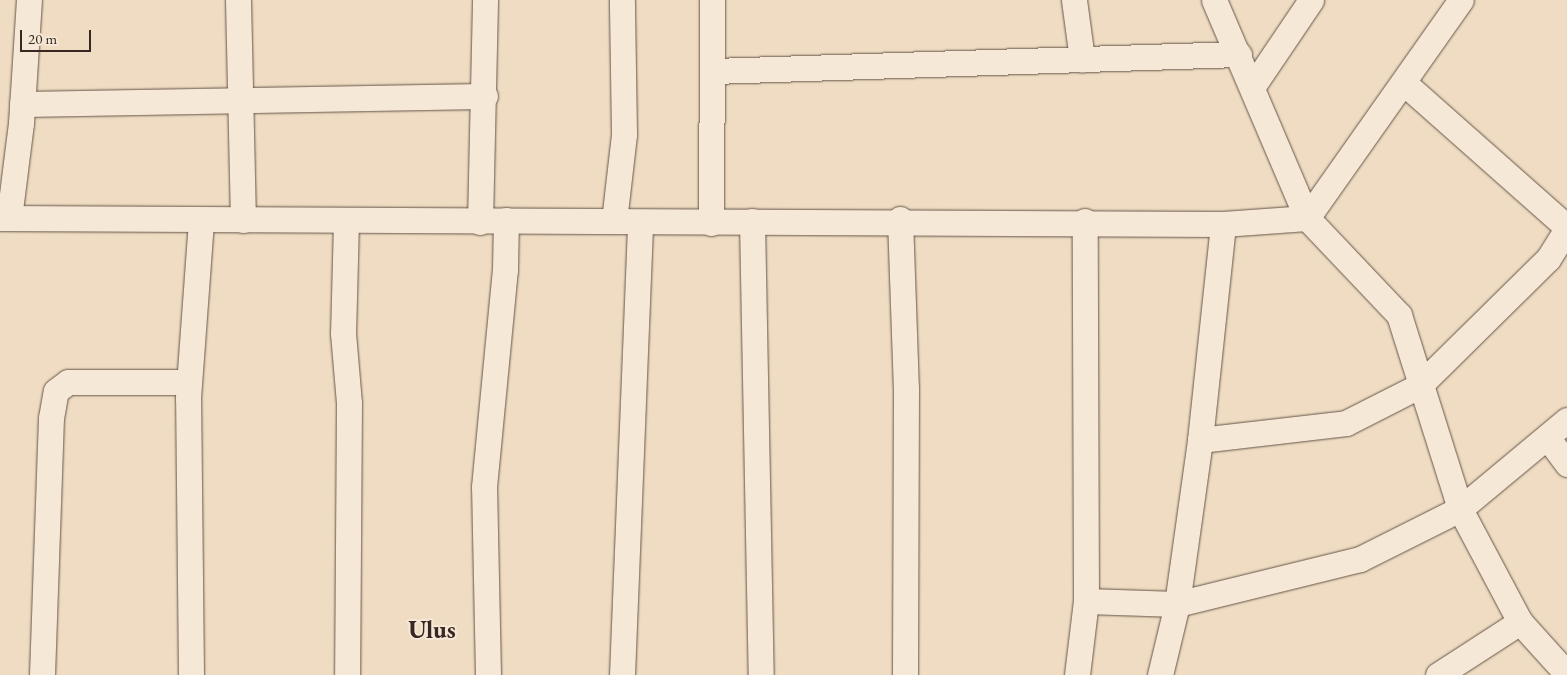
<!DOCTYPE html>
<html>
<head>
<meta charset="utf-8">
<style>
  body { margin:0 }
  #map { position:relative; width:1567px; height:675px; overflow:hidden; background:#efdcc2; font-family:"EB Garamond",serif }
  div>[style] { position:absolute }
  .roads { filter:drop-shadow(0 0 1px #665549) drop-shadow(0 0 1px #665549) }
  .street>* { height:25px; margin:-12.5px; padding:0 12.5px; transform-origin:12.5px; border-radius:12.5px; background:#f5e8d7 }
  span { translate:-50% -50%; white-space:nowrap; text-align:center; line-height:1.15; -webkit-text-stroke:4px #f5e8d7; paint-order:stroke }
  .district-label { font-size:25px; color:#382821; font-weight:700 }
  .scale { position:absolute; left:20px; top:30px; width:71px; height:22px; box-sizing:border-box; border:2px solid #382821; border-top:0; padding-left:6px; font-size:15px; line-height:18px; white-space:nowrap; color:#382821; -webkit-text-stroke:4px #f5e8d7; paint-order:stroke }
</style>
</head>
<body>
<div id="map">
  <div class="roads">
    <div class="street">
      <i style="left:238px;top:0;width:220px;rotate:88.7deg"></i>
      <i style="left:1074px;top:0;width:60px;rotate:82.3deg"></i>
      <i style="left:1214px;top:0;width:237px;rotate:66.9deg"></i>
      <i style="left:1307px;top:218px;width:134px;rotate:46.5deg"></i>
      <i style="left:1399px;top:315px;width:203px;rotate:72.5deg"></i>
      <i style="left:1460px;top:509px;width:128px;rotate:62deg"></i>
      <i style="left:1520px;top:622px;width:70px;rotate:47.9deg"></i>
      <i style="left:713px;top:71px;width:526px;rotate:-1.85deg"></i>
      <i style="left:1404px;top:83px;width:217px;rotate:41.5deg"></i>
      <i style="left:1253px;top:86px;width:104px;rotate:-56deg"></i>
      <i style="left:22px;top:104px;width:463px;rotate:-1deg"></i>
      <i style="left:0;top:218px;width:1223px;rotate:0.28deg"></i>
      <i style="left:1223px;top:224px;width:84px;rotate:-4.1deg"></i>
      <i style="left:9px;top:218px;width:96px;rotate:-82.8deg"></i>
      <i style="left:21px;top:123px;width:123px;rotate:-86.3deg"></i>
      <i style="left:1307px;top:218px;width:267px;rotate:-54.8deg"></i>
      <i style="left:900px;top:219px;width:169px;rotate:88deg"></i>
      <i style="left:906px;top:388px;width:287px;rotate:90.2deg"></i>
      <i style="left:346px;top:221px;width:112px;rotate:91.5deg"></i>
      <i style="left:343px;top:333px;width:70px;rotate:85.1deg"></i>
      <i style="left:349px;top:403px;width:272px;rotate:90.4deg"></i>
      <i style="left:614px;top:221px;width:88px;rotate:-83.4deg"></i>
      <i style="left:624px;top:134px;width:134px;rotate:-90.9deg"></i>
      <i style="left:752px;top:221px;width:454px;rotate:88.9deg"></i>
      <i style="left:480px;top:222px;width:222px;rotate:-88.7deg"></i>
      <i style="left:711px;top:223px;width:223px;rotate:-89.7deg"></i>
      <i style="left:1547px;top:437px;width:34px;rotate:53deg"></i>
      <i style="left:1200px;top:440px;width:147px;rotate:-6.6deg"></i>
      <i style="left:1346px;top:423px;width:82px;rotate:-26.9deg"></i>
      <i style="left:1419px;top:386px;width:181px;rotate:-44.6deg"></i>
      <i style="left:1548px;top:259px;width:36px;rotate:-58deg"></i>
      <i style="left:1086px;top:601px;width:91px;rotate:1.9deg"></i>
      <i style="left:1177px;top:604px;width:188px;rotate:-13.8deg"></i>
      <i style="left:1360px;top:559px;width:112px;rotate:-26.6deg"></i>
      <i style="left:1460px;top:509px;width:139px;rotate:-39.8deg"></i>
      <i style="left:42px;top:675px;width:257px;rotate:-88deg"></i>
      <i style="left:51px;top:418px;width:27px;rotate:-80deg"></i>
      <i style="left:56px;top:391px;width:15px;rotate:-37deg"></i>
      <i style="left:68px;top:382px;width:121px"></i>
      <i style="left:191px;top:675px;width:277px;rotate:-90.6deg"></i>
      <i style="left:188px;top:398px;width:179px;rotate:-85.8deg"></i>
      <i style="left:488px;top:675px;width:188px;rotate:-91.2deg"></i>
      <i style="left:484px;top:487px;width:218px;rotate:-84.5deg"></i>
      <i style="left:505px;top:270px;width:50px;rotate:-88.9deg"></i>
      <i style="left:622px;top:675px;width:452px;rotate:-87.7deg"></i>
      <i style="left:1077px;top:675px;width:75px;rotate:-83.1deg"></i>
      <i style="left:1086px;top:601px;width:380px;rotate:-90.2deg"></i>
      <i style="left:1160px;top:675px;width:73px;rotate:-76.5deg"></i>
      <i style="left:1177px;top:604px;width:166px;rotate:-82deg"></i>
      <i style="left:1200px;top:440px;width:217px;rotate:-83.9deg"></i>
      <i style="left:1438px;top:675px;width:98px;rotate:-32.9deg"></i>
    </div>
  </div>
  <div class="district-label">
    <span style="left:432px;top:629px">Ulus</span>
  </div>
  <div class="scale">20 m</div>
</div>
</body>
</html>
